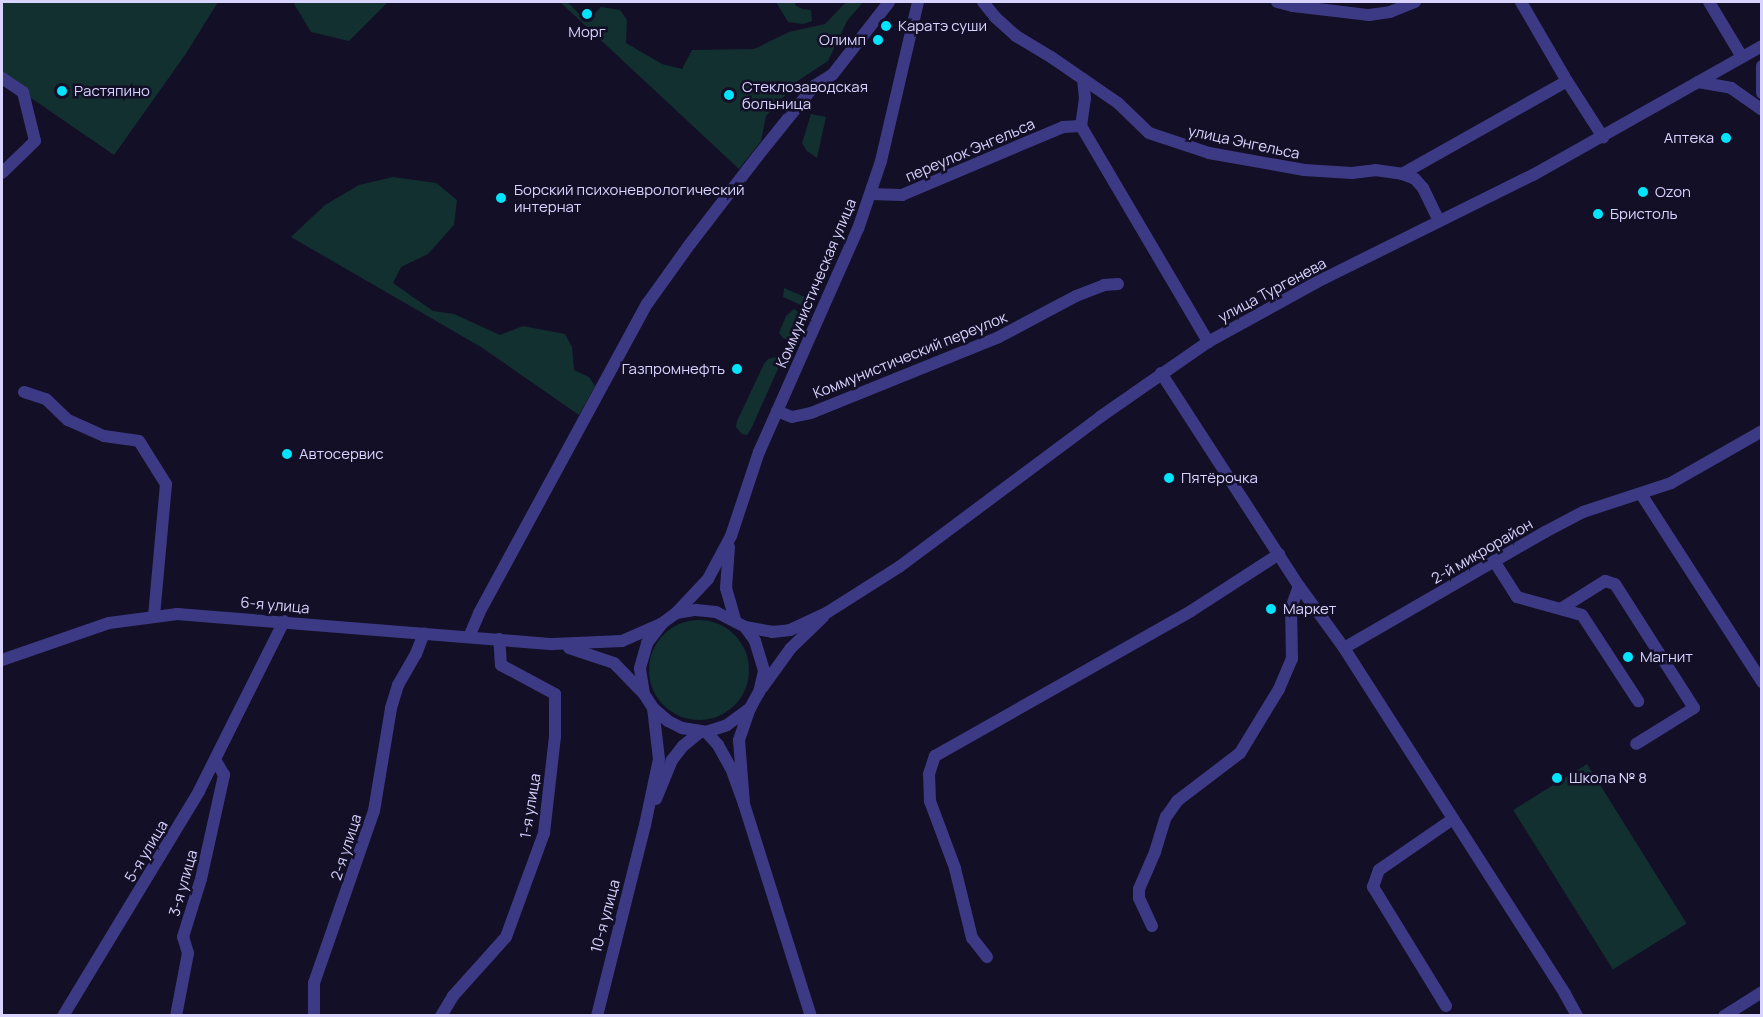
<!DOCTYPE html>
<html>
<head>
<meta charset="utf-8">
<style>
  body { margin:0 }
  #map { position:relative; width:1763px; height:1017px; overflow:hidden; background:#130f26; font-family:Manrope,sans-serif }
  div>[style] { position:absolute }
  .green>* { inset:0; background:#12302f; transform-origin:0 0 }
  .round { border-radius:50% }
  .minor>* { height:12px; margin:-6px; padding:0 6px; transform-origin:6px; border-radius:6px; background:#3d3a85 }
  .dots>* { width:16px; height:16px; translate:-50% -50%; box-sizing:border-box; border:3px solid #130f26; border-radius:50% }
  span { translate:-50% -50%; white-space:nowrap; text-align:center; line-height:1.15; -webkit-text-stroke:5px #130f26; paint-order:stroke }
  .poi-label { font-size:15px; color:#d9d4ff }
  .left { translate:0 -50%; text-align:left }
  .right { translate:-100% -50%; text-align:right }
  .street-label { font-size:15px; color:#d9d4ff }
  .frame { position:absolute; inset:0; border:3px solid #d9d4ff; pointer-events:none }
</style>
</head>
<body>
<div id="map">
  <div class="green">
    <i style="clip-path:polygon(2px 2px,218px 2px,185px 55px,114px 155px,2px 78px)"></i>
    <i style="clip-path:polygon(293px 2px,388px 2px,349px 41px,311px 32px)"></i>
    <i style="clip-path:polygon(560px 2px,567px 2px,587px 21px,601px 7px,620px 10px,627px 20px,626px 43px,662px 64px,682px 69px,692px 50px,754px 49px,789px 32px,825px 24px,846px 2px,863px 2px,847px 21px,828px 61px,799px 80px,766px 116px,761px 141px,739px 169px)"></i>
    <i style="clip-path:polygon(776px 2px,796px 2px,795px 5px,802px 9px,811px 10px,812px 21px,803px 24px,788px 22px)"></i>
    <i style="clip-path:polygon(811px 114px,826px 117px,817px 158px,807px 151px,802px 143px)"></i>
    <i style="clip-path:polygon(393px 177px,436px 183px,457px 200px,454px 225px,428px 254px,401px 267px,393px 283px,433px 311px,454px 314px,500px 335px,523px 326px,565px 334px,572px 347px,574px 370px,589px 377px,595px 386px,579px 415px,481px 347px,291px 237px,325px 205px,359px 185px)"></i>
    <i style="clip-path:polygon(843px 214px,847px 219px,808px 303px,801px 305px,783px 297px,784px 288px,805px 297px)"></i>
    <i style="clip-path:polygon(794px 309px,801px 314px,802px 319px,793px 338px,784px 339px,779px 333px,786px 316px)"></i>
    <i style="clip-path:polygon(776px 357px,780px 362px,778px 369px,751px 429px,747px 435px,742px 434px,736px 427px,737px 421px,764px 364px,768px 359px)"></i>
    <i class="round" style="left:649px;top:620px;width:100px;height:100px"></i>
    <i style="left:1587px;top:764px;width:188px;height:87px;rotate:58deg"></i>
  </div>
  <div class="minor">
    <i style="left:983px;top:2px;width:19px;rotate:51deg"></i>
    <i style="left:995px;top:17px;width:28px;rotate:42deg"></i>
    <i style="left:1016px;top:36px;width:41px;rotate:31deg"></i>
    <i style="left:1051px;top:57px;width:81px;rotate:34.5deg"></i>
    <i style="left:1118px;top:103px;width:43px;rotate:44.1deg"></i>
    <i style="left:1149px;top:133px;width:63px;rotate:18.4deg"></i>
    <i style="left:1209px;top:153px;width:97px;rotate:10.1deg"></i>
    <i style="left:1304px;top:170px;width:48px;rotate:3.6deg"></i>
    <i style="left:1352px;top:173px;width:23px;rotate:-7deg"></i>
    <i style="left:1375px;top:170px;width:27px;rotate:8deg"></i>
    <i style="left:1402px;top:174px;width:14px;rotate:21deg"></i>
    <i style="left:1415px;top:179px;width:12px;rotate:48deg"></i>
    <i style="left:1423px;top:188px;width:37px;rotate:64deg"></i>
    <i style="left:1277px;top:2px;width:16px;rotate:14deg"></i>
    <i style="left:1293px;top:6px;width:77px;rotate:6.8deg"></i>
    <i style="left:1369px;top:15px;width:21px;rotate:-8deg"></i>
    <i style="left:1390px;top:12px;width:27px;rotate:-22deg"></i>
    <i style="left:1521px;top:2px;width:91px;rotate:59.8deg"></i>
    <i style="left:1567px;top:81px;width:67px;rotate:57.3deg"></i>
    <i style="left:1709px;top:2px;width:64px;rotate:59deg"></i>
    <i style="left:1762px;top:66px;width:27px;rotate:90deg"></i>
    <i style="left:2px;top:78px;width:25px;rotate:34deg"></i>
    <i style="left:23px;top:92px;width:50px;rotate:76.2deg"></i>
    <i style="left:35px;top:141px;width:46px;rotate:135.9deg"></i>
    <i style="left:1083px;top:79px;width:19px;rotate:84deg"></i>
    <i style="left:1085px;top:98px;width:28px;rotate:98deg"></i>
    <i style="left:1081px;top:126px;width:251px;rotate:59.5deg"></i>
    <i style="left:1698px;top:82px;width:34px;rotate:10deg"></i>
    <i style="left:1731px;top:88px;width:38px;rotate:35deg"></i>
    <i style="left:1402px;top:174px;width:189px;rotate:-29.4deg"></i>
    <i style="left:871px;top:194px;width:31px;rotate:2deg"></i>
    <i style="left:902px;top:195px;width:175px;rotate:-22.9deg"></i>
    <i style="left:1063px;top:127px;width:18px;rotate:-3deg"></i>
    <i style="left:1161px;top:373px;width:254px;rotate:57.1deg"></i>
    <i style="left:1299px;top:586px;width:77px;rotate:54deg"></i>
    <i style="left:1344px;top:648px;width:411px;rotate:57.4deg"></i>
    <i style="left:1565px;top:994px;width:25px;rotate:61deg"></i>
    <i style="left:24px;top:392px;width:23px;rotate:18deg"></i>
    <i style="left:46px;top:399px;width:30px;rotate:44deg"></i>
    <i style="left:68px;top:420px;width:39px;rotate:24deg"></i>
    <i style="left:104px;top:436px;width:35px;rotate:8deg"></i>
    <i style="left:139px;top:441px;width:51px;rotate:57.9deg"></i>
    <i style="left:166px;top:484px;width:132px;rotate:95.2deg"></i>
    <i style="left:777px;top:411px;width:16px;rotate:22deg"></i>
    <i style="left:792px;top:417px;width:19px;rotate:-12deg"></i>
    <i style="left:811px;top:413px;width:201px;rotate:-22deg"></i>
    <i style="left:997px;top:338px;width:89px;rotate:-28deg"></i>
    <i style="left:1076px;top:296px;width:30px;rotate:-21deg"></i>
    <i style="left:1104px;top:285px;width:14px;rotate:-4deg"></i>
    <i style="left:1641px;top:494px;width:224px;rotate:57.2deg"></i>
    <i style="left:729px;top:547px;width:41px;rotate:94.2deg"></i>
    <i style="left:726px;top:588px;width:35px;rotate:74deg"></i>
    <i style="left:1494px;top:561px;width:43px;rotate:57.4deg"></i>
    <i style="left:1517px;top:597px;width:67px;rotate:15.5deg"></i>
    <i style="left:1582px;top:615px;width:103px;rotate:56.9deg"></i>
    <i style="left:1562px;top:608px;width:51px;rotate:-32.1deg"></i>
    <i style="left:1605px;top:581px;width:10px;rotate:17deg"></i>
    <i style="left:1615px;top:584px;width:147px;rotate:57.5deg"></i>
    <i style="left:1694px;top:708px;width:68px;rotate:148.2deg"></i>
    <i style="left:676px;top:613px;width:47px;rotate:-46.7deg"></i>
    <i style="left:708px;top:579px;width:49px;rotate:-61.9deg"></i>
    <i style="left:731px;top:536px;width:89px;rotate:-71.6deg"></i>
    <i style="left:759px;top:452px;width:244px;rotate:-66.1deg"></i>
    <i style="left:858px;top:229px;width:72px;rotate:-71.3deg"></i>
    <i style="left:881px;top:161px;width:163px;rotate:-76.9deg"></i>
    <i style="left:745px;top:627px;width:27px;rotate:10deg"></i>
    <i style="left:772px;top:632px;width:18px;rotate:-6deg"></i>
    <i style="left:790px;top:630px;width:42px;rotate:-25.3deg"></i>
    <i style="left:828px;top:612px;width:84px;rotate:-32.4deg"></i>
    <i style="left:899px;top:567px;width:251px;rotate:-36.7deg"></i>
    <i style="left:1100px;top:417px;width:131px;rotate:-34.8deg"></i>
    <i style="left:1208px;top:342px;width:124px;rotate:-28.8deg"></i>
    <i style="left:1317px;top:282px;width:241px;rotate:-26.4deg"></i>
    <i style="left:1533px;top:175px;width:263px;rotate:-29.4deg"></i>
    <i style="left:469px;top:637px;width:26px;rotate:-67deg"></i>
    <i style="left:479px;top:613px;width:352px;rotate:-61.5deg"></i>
    <i style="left:647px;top:304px;width:74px;rotate:-54.4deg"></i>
    <i style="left:690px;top:244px;width:110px;rotate:-52.4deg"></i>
    <i style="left:757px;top:157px;width:91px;rotate:-51.2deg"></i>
    <i style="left:814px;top:86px;width:22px;rotate:-32deg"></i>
    <i style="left:833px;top:74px;width:91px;rotate:-52.1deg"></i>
    <i style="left:569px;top:648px;width:47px;rotate:18.4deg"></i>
    <i style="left:614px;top:663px;width:43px;rotate:45.9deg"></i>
    <i style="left:644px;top:694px;width:17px;rotate:57deg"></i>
    <i style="left:653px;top:708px;width:20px;rotate:41deg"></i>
    <i style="left:668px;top:721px;width:16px;rotate:27deg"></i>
    <i style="left:682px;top:728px;width:24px;rotate:9deg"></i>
    <i style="left:706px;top:732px;width:22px;rotate:-18deg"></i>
    <i style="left:727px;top:725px;width:29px;rotate:-36deg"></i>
    <i style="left:1344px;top:648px;width:232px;rotate:-30deg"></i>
    <i style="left:1545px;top:532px;width:43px;rotate:-27.8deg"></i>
    <i style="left:1583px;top:512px;width:93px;rotate:-18.2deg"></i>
    <i style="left:1671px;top:483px;width:105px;rotate:-29.7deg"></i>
    <i style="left:2px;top:660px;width:113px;rotate:-19.1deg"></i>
    <i style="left:109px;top:623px;width:69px;rotate:-7.5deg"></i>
    <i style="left:177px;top:614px;width:377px;rotate:4.6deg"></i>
    <i style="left:553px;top:644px;width:69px;rotate:-2.5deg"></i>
    <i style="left:622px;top:641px;width:43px;rotate:-23.6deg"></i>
    <i style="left:661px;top:624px;width:19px;rotate:-36deg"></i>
    <i style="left:676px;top:613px;width:20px;rotate:-9deg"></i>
    <i style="left:696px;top:610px;width:20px;rotate:6deg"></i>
    <i style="left:716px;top:612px;width:33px;rotate:27deg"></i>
    <i style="left:745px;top:627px;width:17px;rotate:54deg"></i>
    <i style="left:755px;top:641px;width:31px;rotate:73deg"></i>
    <i style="left:764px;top:671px;width:22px;rotate:103deg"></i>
    <i style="left:759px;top:692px;width:18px;rotate:119deg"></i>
    <i style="left:750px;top:708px;width:34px;rotate:109deg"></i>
    <i style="left:739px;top:740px;width:64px;rotate:85.5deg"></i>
    <i style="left:762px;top:688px;width:49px;rotate:-54.1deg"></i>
    <i style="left:791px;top:648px;width:45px;rotate:-44.1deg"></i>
    <i style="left:644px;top:694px;width:26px;rotate:-99deg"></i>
    <i style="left:640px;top:668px;width:26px;rotate:-74deg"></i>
    <i style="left:647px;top:643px;width:23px;rotate:-52deg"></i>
    <i style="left:706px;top:732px;width:18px;rotate:47deg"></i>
    <i style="left:718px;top:745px;width:26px;rotate:61deg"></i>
    <i style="left:731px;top:768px;width:38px;rotate:70deg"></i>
    <i style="left:744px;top:804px;width:222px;rotate:72.5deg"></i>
    <i style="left:656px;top:799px;width:42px;rotate:-67.7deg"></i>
    <i style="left:672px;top:760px;width:18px;rotate:-52deg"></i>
    <i style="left:683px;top:746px;width:22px;rotate:-39deg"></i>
    <i style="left:1152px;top:926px;width:31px;rotate:-115deg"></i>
    <i style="left:1139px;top:898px;width:9px;rotate:-90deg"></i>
    <i style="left:1139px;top:889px;width:40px;rotate:-66.6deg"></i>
    <i style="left:1155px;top:852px;width:37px;rotate:-73deg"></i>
    <i style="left:1166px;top:817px;width:19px;rotate:-55deg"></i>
    <i style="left:1177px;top:801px;width:79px;rotate:-37.3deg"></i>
    <i style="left:1240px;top:753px;width:75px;rotate:-58.6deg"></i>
    <i style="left:1279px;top:689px;width:33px;rotate:-67deg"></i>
    <i style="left:1292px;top:659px;width:51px;rotate:-91.1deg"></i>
    <i style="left:1291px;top:608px;width:23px;rotate:-70deg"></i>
    <i style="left:987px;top:957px;width:24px;rotate:-128deg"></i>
    <i style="left:972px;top:938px;width:72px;rotate:-103.7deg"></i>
    <i style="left:955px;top:868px;width:72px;rotate:-110.5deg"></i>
    <i style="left:930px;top:801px;width:27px;rotate:-92deg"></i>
    <i style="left:929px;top:774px;width:19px;rotate:-72deg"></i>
    <i style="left:935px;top:756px;width:294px;rotate:-29.5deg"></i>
    <i style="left:1191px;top:611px;width:105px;rotate:-32.9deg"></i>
    <i style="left:1446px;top:1006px;width:140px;rotate:-121.5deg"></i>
    <i style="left:1373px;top:887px;width:18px;rotate:-71deg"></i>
    <i style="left:1379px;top:870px;width:90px;rotate:-34.6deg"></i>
    <i style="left:63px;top:1016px;width:263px;rotate:-58.8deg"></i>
    <i style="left:199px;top:791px;width:190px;rotate:-63.4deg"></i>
    <i style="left:176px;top:1016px;width:64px;rotate:-79.2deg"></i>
    <i style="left:188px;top:953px;width:17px;rotate:-107deg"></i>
    <i style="left:183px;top:937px;width:61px;rotate:-72.8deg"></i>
    <i style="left:201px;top:879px;width:107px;rotate:-77.5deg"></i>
    <i style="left:224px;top:775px;width:16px;rotate:-120deg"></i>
    <i style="left:314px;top:1016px;width:33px;rotate:-90deg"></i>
    <i style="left:314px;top:983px;width:182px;rotate:-70.8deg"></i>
    <i style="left:374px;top:811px;width:104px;rotate:-80.6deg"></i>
    <i style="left:391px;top:708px;width:24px;rotate:-73deg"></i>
    <i style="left:398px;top:685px;width:36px;rotate:-60deg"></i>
    <i style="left:416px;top:654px;width:22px;rotate:-69deg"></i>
    <i style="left:441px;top:1016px;width:23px;rotate:-59deg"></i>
    <i style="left:453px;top:996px;width:79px;rotate:-48.1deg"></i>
    <i style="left:506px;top:937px;width:111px;rotate:-69.9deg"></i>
    <i style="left:544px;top:833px;width:98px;rotate:-83.5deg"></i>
    <i style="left:555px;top:736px;width:42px;rotate:-90deg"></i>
    <i style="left:555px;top:694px;width:61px;rotate:-151.8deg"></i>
    <i style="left:501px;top:665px;width:26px;rotate:-94deg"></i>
    <i style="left:597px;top:1016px;width:197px;rotate:-75.9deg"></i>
    <i style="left:645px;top:825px;width:67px;rotate:-78deg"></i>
    <i style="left:659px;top:759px;width:51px;rotate:-96.7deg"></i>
    <i style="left:1724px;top:1016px;width:45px;rotate:-32.3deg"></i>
  </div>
  <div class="dots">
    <i style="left:587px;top:14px;background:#00e5ff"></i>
    <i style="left:886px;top:26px;background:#00e5ff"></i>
    <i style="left:878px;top:40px;background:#00e5ff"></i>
    <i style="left:62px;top:91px;background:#00e5ff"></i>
    <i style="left:729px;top:95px;background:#00e5ff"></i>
    <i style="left:1726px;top:138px;background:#00e5ff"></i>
    <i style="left:1643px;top:192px;background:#00e5ff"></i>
    <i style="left:501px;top:198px;background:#00e5ff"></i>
    <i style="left:1598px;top:214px;background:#00e5ff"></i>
    <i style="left:737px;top:369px;background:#00e5ff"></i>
    <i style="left:287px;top:454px;background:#00e5ff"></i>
    <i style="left:1169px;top:478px;background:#00e5ff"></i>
    <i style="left:1271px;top:609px;background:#00e5ff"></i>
    <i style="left:1628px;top:657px;background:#00e5ff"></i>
    <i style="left:1557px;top:778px;background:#00e5ff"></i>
  </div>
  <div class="poi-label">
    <span class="left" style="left:898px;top:26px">Каратэ суши</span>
    <span style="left:587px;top:32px">Морг</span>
    <span class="right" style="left:866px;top:40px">Олимп</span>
    <span class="left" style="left:742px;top:95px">Стеклозаводская<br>больница</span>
    <span class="left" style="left:74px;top:91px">Растяпино</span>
    <span class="right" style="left:1714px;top:138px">Аптека</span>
    <span class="left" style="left:514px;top:198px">Борский психоневрологический<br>интернат</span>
    <span class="left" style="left:1655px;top:192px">Ozon</span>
    <span class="left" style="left:1610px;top:214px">Бристоль</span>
    <span class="right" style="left:725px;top:369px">Газпромнефть</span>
    <span class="left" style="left:299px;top:454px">Автосервис</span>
    <span class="left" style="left:1181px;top:478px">Пятёрочка</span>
    <span class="left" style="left:1283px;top:609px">Маркет</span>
    <span class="left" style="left:1640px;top:657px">Магнит</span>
    <span class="left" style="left:1569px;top:778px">Школа № 8</span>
  </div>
  <div class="street-label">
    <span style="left:1244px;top:142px;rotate:12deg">улица Энгельса</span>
    <span style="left:970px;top:150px;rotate:-23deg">переулок Энгельса</span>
    <span style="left:816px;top:283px;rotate:-67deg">Коммунистическая улица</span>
    <span style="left:1272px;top:290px;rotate:-28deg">улица Тургенева</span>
    <span style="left:910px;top:355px;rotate:-22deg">Коммунистический переулок</span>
    <span style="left:1482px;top:551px;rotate:-30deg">2-й микрорайон</span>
    <span style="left:275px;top:605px;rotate:5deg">6-я улица</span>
    <span style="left:530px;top:806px;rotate:-81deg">1-я улица</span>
    <span style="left:346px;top:847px;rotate:-72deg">2-я улица</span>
    <span style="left:146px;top:851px;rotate:-59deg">5-я улица</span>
    <span style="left:183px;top:883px;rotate:-74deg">3-я улица</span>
    <span style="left:605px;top:916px;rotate:-75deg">10-я улица</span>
  </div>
  <div class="frame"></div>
</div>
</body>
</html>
